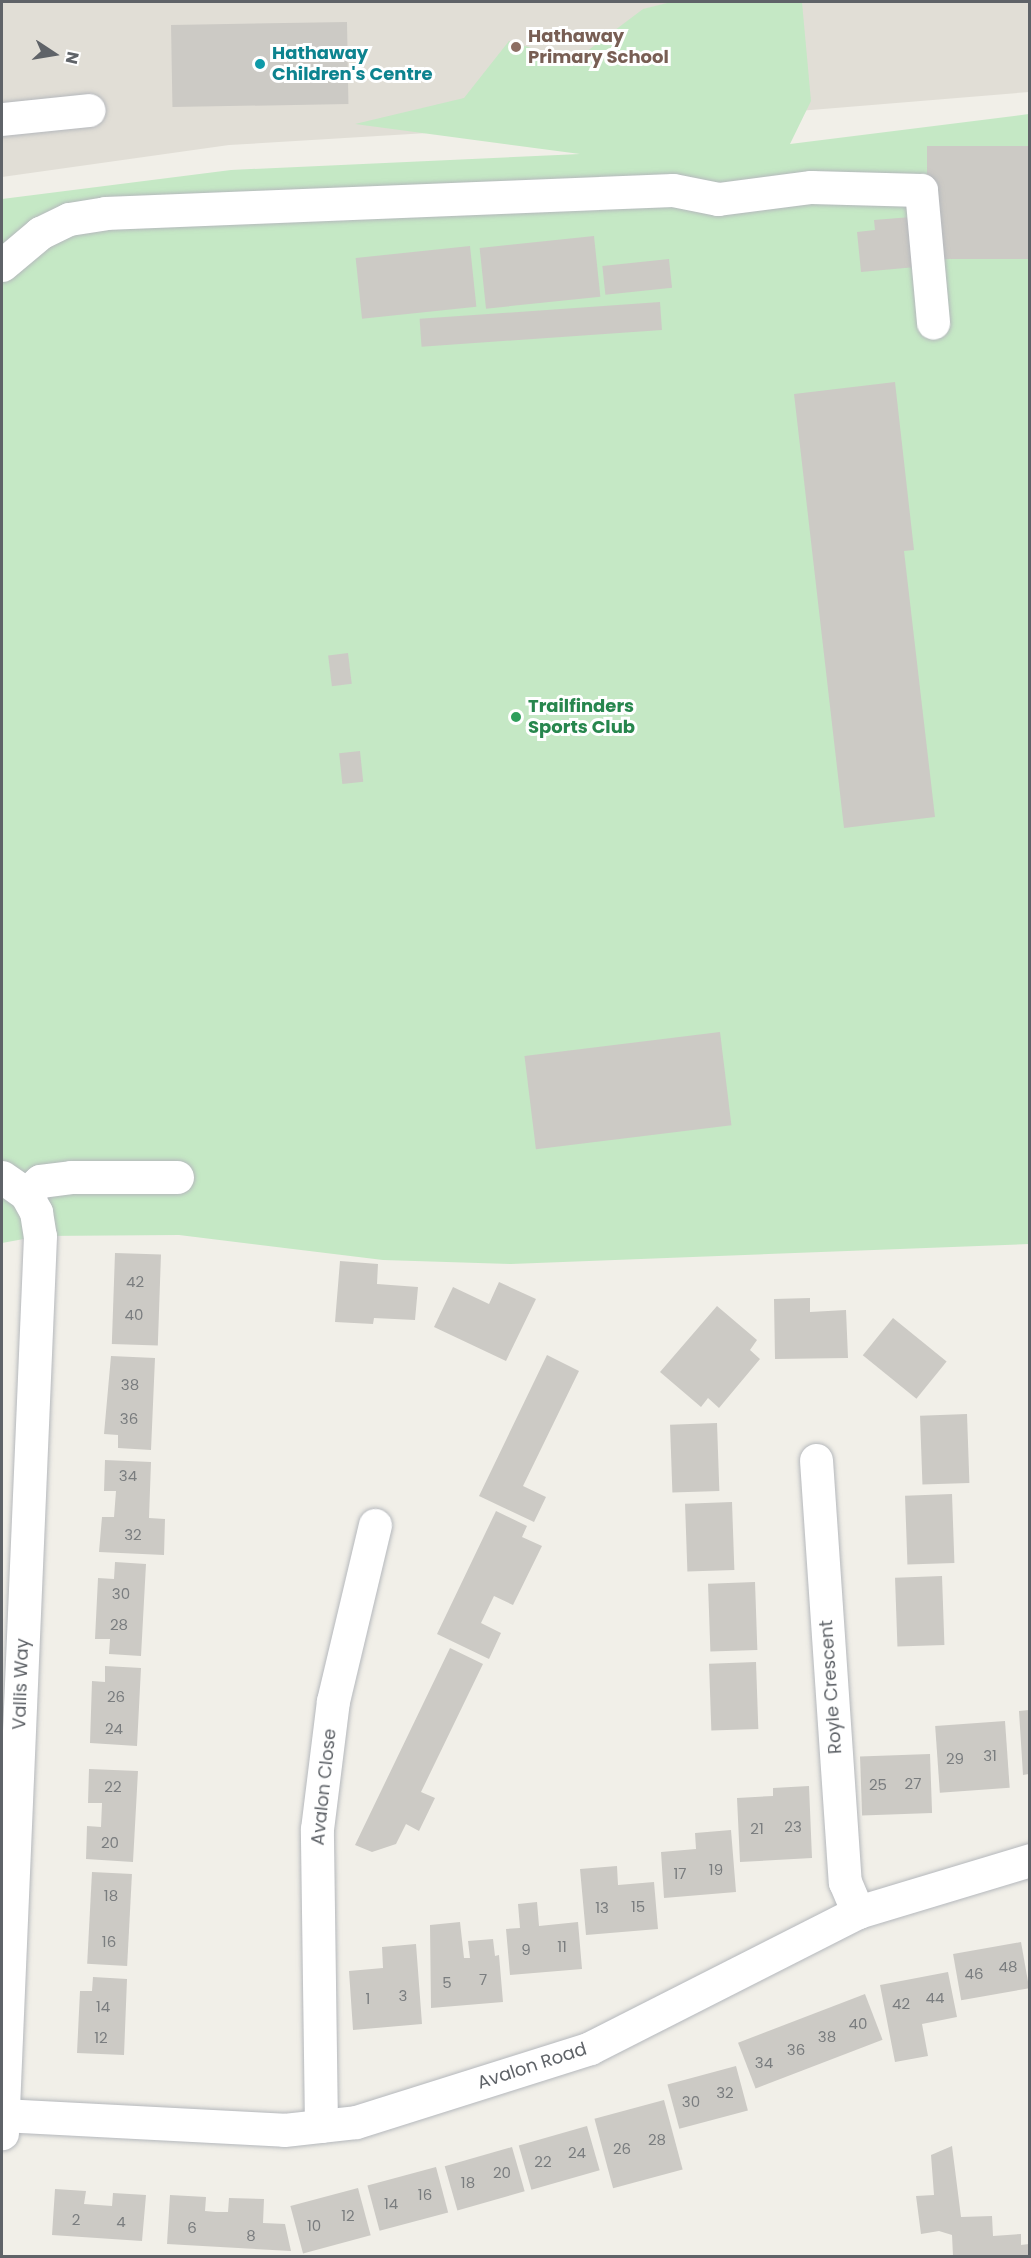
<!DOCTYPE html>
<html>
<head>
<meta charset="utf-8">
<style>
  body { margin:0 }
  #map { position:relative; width:1031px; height:2258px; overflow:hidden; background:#f1efe8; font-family:Poppins,sans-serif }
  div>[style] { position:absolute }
  .education>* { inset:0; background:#e1ded6 }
  .green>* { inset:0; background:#c5e8c5 }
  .building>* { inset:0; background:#cccac5; transform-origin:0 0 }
  .roads { filter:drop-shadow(0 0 2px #b5b8bc) drop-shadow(0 0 2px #b5b8bc) }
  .minor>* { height:33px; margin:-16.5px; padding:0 16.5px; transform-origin:16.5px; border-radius:16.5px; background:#fff }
  .dots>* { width:16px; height:16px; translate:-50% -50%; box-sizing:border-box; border:3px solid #fff; border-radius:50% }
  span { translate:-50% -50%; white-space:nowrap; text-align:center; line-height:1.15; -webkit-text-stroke:6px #fff; paint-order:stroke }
  .number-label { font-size:15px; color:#7a7d7f }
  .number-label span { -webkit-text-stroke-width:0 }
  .education-label { font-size:18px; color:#785e54; font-weight:700 }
  .left { translate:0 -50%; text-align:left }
  .culture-label { font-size:18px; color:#0d838f; font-weight:700 }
  .leisure-label { font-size:18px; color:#27864d; font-weight:700 }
  .street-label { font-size:18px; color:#5f6368 }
  .frame { position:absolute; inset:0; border:3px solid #5f6368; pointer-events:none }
  .north { position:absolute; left:24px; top:24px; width:60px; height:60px; -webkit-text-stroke:4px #fff; paint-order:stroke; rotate:102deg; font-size:16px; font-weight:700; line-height:24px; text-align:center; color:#5f6368 }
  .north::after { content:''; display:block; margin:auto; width:21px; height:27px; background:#5f6368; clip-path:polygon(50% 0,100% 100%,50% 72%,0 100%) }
</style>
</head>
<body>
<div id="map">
  <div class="education">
    <i style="clip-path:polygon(2px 2px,1029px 2px,1029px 92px,811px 110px,229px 145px,2px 177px)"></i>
  </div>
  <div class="green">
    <i style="clip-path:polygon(671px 2px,802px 2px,811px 101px,790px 144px,1029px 114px,1029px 1244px,511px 1264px,383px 1260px,179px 1235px,40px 1236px,2px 1243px,2px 199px,231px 170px,580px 154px,355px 124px,464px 98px,509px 41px,574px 61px,643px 9px)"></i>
  </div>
  <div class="building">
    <i style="left:347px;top:22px;width:82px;height:176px;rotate:89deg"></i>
    <i style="left:1029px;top:146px;width:113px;height:102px;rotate:90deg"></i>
    <i style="clip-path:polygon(911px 217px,916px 267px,861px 272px,857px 232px,875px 230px,874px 220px)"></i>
    <i style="left:594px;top:236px;width:61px;height:115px;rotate:84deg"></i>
    <i style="left:470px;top:246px;width:61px;height:115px;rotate:84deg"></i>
    <i style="left:669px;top:259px;width:29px;height:67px;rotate:84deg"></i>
    <i style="left:660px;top:302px;width:28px;height:241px;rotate:86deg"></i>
    <i style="clip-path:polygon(895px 382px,914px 550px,904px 551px,935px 817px,844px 828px,794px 394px)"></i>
    <i style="left:348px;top:653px;width:31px;height:20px;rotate:83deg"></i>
    <i style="left:360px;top:751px;width:31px;height:21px;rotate:84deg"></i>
    <i style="left:720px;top:1032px;width:94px;height:197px;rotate:83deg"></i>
    <i style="left:115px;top:1253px;width:46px;height:91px;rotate:2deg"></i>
    <i style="clip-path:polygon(340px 1261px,378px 1264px,377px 1284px,418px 1287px,415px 1320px,374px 1318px,373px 1324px,335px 1322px)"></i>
    <i style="clip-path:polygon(499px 1282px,536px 1299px,506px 1361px,434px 1327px,453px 1287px,489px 1304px)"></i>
    <i style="clip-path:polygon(810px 1298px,810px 1312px,846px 1310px,848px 1358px,775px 1359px,774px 1299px)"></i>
    <i style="clip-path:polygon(717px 1306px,757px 1340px,750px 1350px,760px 1359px,719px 1408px,708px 1398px,701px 1407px,660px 1372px)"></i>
    <i style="left:893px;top:1318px;width:69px;height:48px;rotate:39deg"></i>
    <i style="clip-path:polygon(547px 1355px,579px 1371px,523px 1486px,546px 1497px,534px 1522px,479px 1496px)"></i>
    <i style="clip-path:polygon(111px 1356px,155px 1358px,151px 1450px,118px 1448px,118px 1435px,104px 1434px)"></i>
    <i style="left:967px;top:1414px;width:69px;height:47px;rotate:88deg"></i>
    <i style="left:717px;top:1423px;width:68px;height:47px;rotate:88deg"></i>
    <i style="clip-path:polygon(105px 1460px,151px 1462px,149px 1518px,165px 1519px,164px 1555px,99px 1552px,102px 1517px,114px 1517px,116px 1491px,104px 1491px)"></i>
    <i style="left:952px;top:1494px;width:69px;height:47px;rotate:88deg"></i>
    <i style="left:732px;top:1502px;width:68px;height:47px;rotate:88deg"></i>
    <i style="clip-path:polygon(496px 1511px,527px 1526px,522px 1537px,542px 1546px,513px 1605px,494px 1596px,481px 1623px,501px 1633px,489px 1659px,437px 1634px)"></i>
    <i style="clip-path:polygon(115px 1562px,146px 1564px,141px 1656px,109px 1654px,110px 1639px,95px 1639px,98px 1578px,114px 1579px)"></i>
    <i style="left:942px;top:1576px;width:69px;height:47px;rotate:88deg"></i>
    <i style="left:755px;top:1582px;width:68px;height:47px;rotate:88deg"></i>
    <i style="clip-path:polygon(450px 1648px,483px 1664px,421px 1792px,435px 1798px,419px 1831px,406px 1824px,396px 1844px,372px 1852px,355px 1845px)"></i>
    <i style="left:756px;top:1662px;width:67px;height:47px;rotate:88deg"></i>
    <i style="clip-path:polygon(105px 1666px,141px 1668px,137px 1746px,90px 1743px,92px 1681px,105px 1682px)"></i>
    <i style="clip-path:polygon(1029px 1710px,1029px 1774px,1023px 1775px,1019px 1711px)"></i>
    <i style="left:1005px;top:1721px;width:67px;height:70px;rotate:86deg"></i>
    <i style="left:930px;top:1754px;width:59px;height:70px;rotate:88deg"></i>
    <i style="clip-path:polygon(89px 1769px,138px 1771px,133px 1862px,86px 1859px,87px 1826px,101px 1827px,102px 1803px,88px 1803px)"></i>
    <i style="clip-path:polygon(809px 1786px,812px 1858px,740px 1862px,737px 1798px,773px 1796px,773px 1788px)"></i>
    <i style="clip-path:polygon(731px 1830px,736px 1892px,664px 1898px,661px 1852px,696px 1849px,695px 1833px)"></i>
    <i style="clip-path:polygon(617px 1866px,618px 1885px,654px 1882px,658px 1929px,586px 1935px,580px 1869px)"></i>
    <i style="left:92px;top:1872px;width:40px;height:92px;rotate:3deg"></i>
    <i style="clip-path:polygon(537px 1902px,539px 1926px,578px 1922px,582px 1969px,510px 1975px,506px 1929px,520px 1928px,518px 1904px)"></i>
    <i style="clip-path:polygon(460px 1922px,464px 1958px,470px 1958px,468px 1941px,493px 1939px,495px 1956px,499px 1955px,503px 2002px,431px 2008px,430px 1925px)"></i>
    <i style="left:1021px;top:1942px;width:47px;height:69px;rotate:80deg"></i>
    <i style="clip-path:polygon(416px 1944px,422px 2024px,353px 2030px,349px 1971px,383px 1968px,382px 1947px)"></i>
    <i style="clip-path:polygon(948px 1972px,957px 2017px,922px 2024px,928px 2056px,895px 2062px,880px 1985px)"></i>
    <i style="clip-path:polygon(93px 1977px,127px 1979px,124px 2055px,77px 2053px,80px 1991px,92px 1991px)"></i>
    <i style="left:865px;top:1994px;width:49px;height:136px;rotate:69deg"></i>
    <i style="left:736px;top:2066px;width:46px;height:71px;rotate:75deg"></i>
    <i style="left:664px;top:2100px;width:72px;height:72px;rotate:75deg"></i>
    <i style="left:587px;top:2126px;width:46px;height:71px;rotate:74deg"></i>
    <i style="clip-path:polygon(952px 2146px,961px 2217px,992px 2216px,993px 2236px,1021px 2234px,1021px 2245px,1029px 2244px,1029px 2256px,953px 2256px,952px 2235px,939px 2231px,921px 2234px,916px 2196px,934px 2195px,931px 2155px)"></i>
    <i style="left:512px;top:2147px;width:46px;height:70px;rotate:74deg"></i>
    <i style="left:436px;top:2167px;width:47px;height:71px;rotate:75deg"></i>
    <i style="left:358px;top:2188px;width:49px;height:70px;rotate:75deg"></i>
    <i style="clip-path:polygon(55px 2189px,86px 2191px,84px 2204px,112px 2206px,113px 2193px,146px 2195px,142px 2241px,52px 2235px)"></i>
    <i style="clip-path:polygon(170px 2195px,206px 2197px,205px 2211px,216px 2212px,228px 2212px,229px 2198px,264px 2199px,263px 2223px,285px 2224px,291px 2251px,167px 2244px)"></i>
  </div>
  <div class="roads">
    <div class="minor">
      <i style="left:2px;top:119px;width:87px;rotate:-5.9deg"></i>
      <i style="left:2px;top:265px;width:50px;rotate:-40.1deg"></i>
      <i style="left:40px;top:233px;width:32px;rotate:-26deg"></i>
      <i style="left:69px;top:219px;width:36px;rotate:-9deg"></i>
      <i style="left:105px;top:213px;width:568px;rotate:-2.32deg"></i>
      <i style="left:673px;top:190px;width:46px;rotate:11.3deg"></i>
      <i style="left:718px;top:199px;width:94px;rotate:-7.4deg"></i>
      <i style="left:811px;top:187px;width:110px;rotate:1.6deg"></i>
      <i style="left:921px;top:190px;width:133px;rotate:84.8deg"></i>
      <i style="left:2px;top:1177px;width:29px;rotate:35deg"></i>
      <i style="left:26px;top:1194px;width:21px;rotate:61deg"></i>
      <i style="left:36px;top:1212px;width:24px;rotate:81deg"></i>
      <i style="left:40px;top:1236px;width:898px;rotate:92.43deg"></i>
      <i style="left:26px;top:1194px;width:19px;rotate:-43deg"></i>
      <i style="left:40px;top:1181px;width:31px;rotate:-7deg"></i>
      <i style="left:71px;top:1177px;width:106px"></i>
      <i style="left:816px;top:1460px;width:423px;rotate:86.1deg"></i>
      <i style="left:845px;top:1882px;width:33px;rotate:67deg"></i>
      <i style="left:2px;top:2115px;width:282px;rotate:3deg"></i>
      <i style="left:284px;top:2130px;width:72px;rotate:-6.3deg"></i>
      <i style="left:356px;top:2122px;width:245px;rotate:-17.5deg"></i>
      <i style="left:590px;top:2048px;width:301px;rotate:-26.9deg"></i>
      <i style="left:858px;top:1912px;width:180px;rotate:-16.8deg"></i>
      <i style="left:321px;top:2126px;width:297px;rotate:-90.8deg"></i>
      <i style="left:317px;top:1829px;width:129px;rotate:-82.9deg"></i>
      <i style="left:333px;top:1701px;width:181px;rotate:-76.6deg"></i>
    </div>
  </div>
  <div class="dots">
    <i style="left:516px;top:47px;background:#8d6e63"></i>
    <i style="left:260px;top:64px;background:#0f9aa8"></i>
    <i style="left:516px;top:717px;background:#2e9e5b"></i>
  </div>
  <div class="number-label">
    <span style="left:135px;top:1282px">42</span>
    <span style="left:134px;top:1315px">40</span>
    <span style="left:130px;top:1385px">38</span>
    <span style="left:129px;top:1419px">36</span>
    <span style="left:128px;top:1476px">34</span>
    <span style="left:133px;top:1535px">32</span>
    <span style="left:121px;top:1594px">30</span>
    <span style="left:119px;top:1625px">28</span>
    <span style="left:116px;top:1697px">26</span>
    <span style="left:114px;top:1729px">24</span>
    <span style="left:990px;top:1756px">31</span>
    <span style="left:955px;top:1759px">29</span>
    <span style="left:913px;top:1784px">27</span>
    <span style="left:878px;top:1785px">25</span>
    <span style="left:113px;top:1787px">22</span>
    <span style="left:793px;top:1827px">23</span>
    <span style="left:757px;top:1829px">21</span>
    <span style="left:110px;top:1843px">20</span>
    <span style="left:716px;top:1870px">19</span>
    <span style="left:680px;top:1874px">17</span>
    <span style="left:111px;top:1896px">18</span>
    <span style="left:638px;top:1907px">15</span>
    <span style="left:602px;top:1908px">13</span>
    <span style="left:109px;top:1942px">16</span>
    <span style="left:562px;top:1947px">11</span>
    <span style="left:526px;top:1950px">9</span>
    <span style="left:1008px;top:1967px">48</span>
    <span style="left:974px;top:1974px">46</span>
    <span style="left:483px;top:1980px">7</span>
    <span style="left:447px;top:1983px">5</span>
    <span style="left:403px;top:1996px">3</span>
    <span style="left:935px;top:1998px">44</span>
    <span style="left:368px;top:1999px">1</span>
    <span style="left:901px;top:2004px">42</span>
    <span style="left:103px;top:2007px">14</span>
    <span style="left:858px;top:2024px">40</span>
    <span style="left:827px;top:2037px">38</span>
    <span style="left:101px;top:2038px">12</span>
    <span style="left:796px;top:2050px">36</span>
    <span style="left:764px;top:2063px">34</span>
    <span style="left:725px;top:2093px">32</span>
    <span style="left:691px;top:2102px">30</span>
    <span style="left:657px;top:2140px">28</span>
    <span style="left:622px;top:2149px">26</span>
    <span style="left:577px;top:2153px">24</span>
    <span style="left:543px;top:2162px">22</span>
    <span style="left:502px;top:2173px">20</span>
    <span style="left:468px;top:2183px">18</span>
    <span style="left:425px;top:2195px">16</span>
    <span style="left:391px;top:2204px">14</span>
    <span style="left:348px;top:2216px">12</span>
    <span style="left:76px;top:2220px">2</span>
    <span style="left:121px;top:2222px">4</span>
    <span style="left:314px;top:2226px">10</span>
    <span style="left:192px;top:2228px">6</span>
    <span style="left:251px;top:2236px">8</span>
  </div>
  <div class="education-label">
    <span class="left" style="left:528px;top:47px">Hathaway<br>Primary School</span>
  </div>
  <div class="culture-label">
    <span class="left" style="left:272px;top:64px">Hathaway<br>Children's Centre</span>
  </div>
  <div class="leisure-label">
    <span class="left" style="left:528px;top:717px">Trailfinders<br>Sports Club</span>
  </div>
  <div class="street-label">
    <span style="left:21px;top:1684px;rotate:-88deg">Vallis Way</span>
    <span style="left:831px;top:1687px;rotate:-94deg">Royle Crescent</span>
    <span style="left:324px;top:1787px;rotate:-84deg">Avalon Close</span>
    <span style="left:532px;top:2066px;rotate:-18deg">Avalon Road</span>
  </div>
  <div class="frame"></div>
  <div class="north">N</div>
</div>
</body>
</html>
